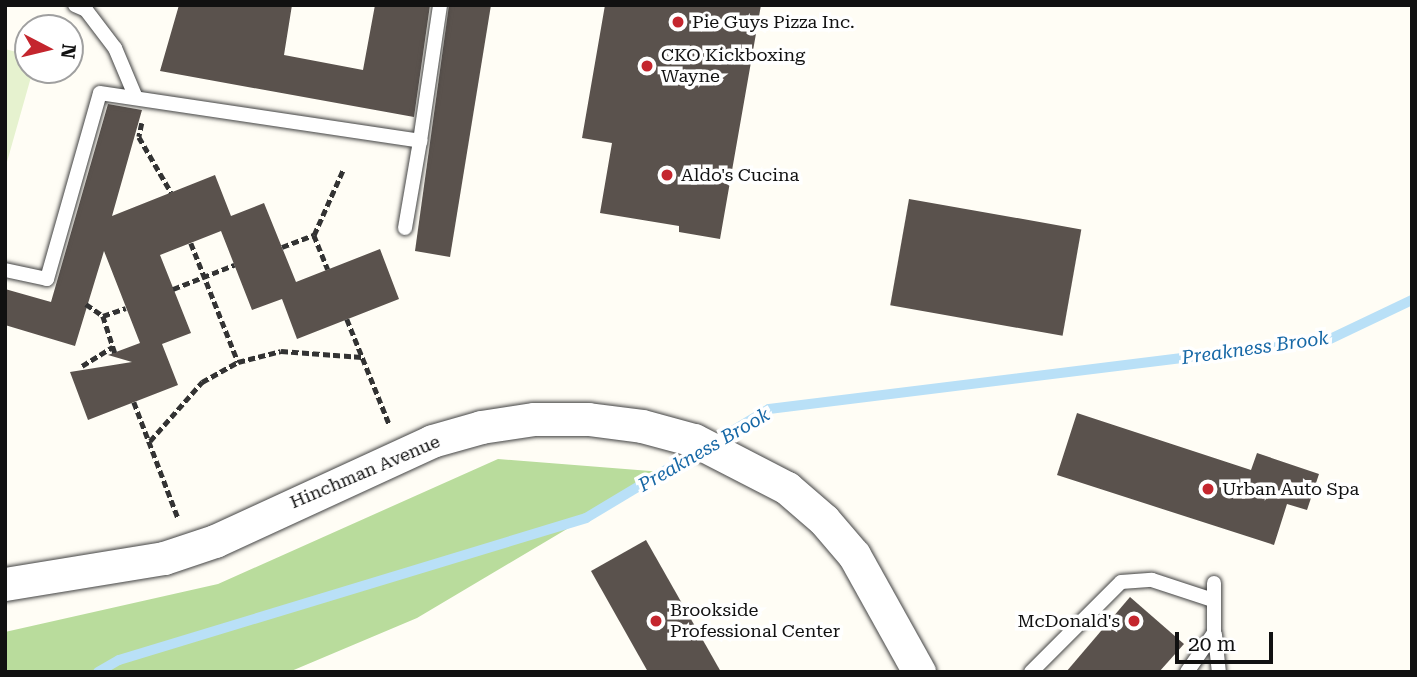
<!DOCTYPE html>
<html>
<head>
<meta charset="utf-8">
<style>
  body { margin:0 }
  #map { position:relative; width:1417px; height:677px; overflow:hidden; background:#fffdf5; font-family:"Roboto Serif",serif }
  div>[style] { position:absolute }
  .forest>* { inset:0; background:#b9dc9c }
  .pitch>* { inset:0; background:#e6f2cf }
  .stream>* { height:10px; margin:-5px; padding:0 5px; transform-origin:5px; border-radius:5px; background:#b9e0f7 }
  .building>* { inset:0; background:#5a524d; transform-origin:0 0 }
  .path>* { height:4.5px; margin-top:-2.25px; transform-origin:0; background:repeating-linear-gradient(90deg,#333 0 7px,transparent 0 10.5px) }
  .roads { filter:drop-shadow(0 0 2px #444) drop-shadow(0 0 2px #444) }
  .service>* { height:14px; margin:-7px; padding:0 7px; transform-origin:7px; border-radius:7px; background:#fff }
  .tertiary>* { height:33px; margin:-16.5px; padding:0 16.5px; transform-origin:16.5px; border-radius:16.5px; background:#fff }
  .dots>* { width:19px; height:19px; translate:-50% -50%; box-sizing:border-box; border:4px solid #fff; border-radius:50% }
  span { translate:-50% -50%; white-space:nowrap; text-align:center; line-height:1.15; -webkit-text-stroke:7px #fff; paint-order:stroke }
  .poi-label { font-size:18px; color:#111 }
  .left { translate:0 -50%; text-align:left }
  .right { translate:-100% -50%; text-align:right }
  .street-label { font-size:18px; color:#111 }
  .water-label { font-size:19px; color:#1768a6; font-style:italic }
  .frame { position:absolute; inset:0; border:7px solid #111; pointer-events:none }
  .north { position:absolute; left:14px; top:14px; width:70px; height:70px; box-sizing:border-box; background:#fff; border:2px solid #a0a0a0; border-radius:50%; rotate:97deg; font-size:19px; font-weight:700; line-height:28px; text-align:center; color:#111 }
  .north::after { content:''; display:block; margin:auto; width:24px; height:32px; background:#c4262e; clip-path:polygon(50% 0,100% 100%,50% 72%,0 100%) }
  .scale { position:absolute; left:1175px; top:632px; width:98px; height:32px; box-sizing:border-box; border:4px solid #111; border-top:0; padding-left:9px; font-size:21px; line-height:24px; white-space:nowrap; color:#111; -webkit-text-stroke:5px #fff; paint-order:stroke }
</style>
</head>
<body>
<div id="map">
  <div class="forest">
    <i style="clip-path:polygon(498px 459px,663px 472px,417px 618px,289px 672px,5px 672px,5px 632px,218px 584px)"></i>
  </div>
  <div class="pitch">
    <i style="clip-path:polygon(5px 49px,28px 55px,28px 70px,33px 70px,5px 169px)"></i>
  </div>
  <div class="stream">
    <i style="left:714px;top:442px;width:64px;rotate:-31deg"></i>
    <i style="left:769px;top:409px;width:563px;rotate:-7.04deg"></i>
    <i style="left:1328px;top:340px;width:93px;rotate:-25.5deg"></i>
    <i style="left:98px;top:672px;width:24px;rotate:-30deg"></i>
    <i style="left:119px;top:660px;width:488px;rotate:-16.9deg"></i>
    <i style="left:586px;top:518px;width:134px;rotate:-31deg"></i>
  </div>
  <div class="building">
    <i style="clip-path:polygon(179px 5px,292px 5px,284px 55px,363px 70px,375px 5px,430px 5px,414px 117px,160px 71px)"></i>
    <i style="clip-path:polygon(449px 5px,491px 5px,450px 257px,415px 251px)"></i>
    <i style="clip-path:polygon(605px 5px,761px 5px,720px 239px,679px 232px,679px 226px,600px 213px,612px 143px,582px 138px)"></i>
    <i style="clip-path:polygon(108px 104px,142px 110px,112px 216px,215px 175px,231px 216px,264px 203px,296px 282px,380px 249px,399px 299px,297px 339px,282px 299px,252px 310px,221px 231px,160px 255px,191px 333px,162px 344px,178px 385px,88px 420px,70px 372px,132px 362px,108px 355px,140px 343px,104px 251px,75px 346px,5px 325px,5px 289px,51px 302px)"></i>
    <i style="left:909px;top:199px;width:175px;height:108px;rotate:10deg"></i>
    <i style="clip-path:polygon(1077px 413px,1251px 470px,1257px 453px,1319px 474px,1307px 510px,1287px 504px,1274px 545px,1057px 475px)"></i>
    <i style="clip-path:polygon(646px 540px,721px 672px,648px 672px,591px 571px)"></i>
    <i style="clip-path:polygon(1130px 597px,1184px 644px,1159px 672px,1066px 672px)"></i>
  </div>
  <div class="path">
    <i style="left:142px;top:123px;width:14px;rotate:102deg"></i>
    <i style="left:139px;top:137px;width:64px;rotate:59.8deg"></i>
    <i style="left:314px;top:235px;width:37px;rotate:68deg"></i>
    <i style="left:191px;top:243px;width:128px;rotate:68.4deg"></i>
    <i style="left:282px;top:247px;width:34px;rotate:-21deg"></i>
    <i style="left:314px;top:235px;width:71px;rotate:-66deg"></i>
    <i style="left:173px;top:289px;width:66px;rotate:-21.5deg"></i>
    <i style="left:86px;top:304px;width:21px;rotate:35deg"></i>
    <i style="left:103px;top:316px;width:39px;rotate:72deg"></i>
    <i style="left:103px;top:316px;width:24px;rotate:-19deg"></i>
    <i style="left:347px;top:319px;width:115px;rotate:68.1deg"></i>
    <i style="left:82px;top:366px;width:36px;rotate:-32deg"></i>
    <i style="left:134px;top:402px;width:124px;rotate:69.2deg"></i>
    <i style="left:150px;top:441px;width:79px;rotate:-48.6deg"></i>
    <i style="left:202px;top:382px;width:41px;rotate:-29.1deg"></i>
    <i style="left:238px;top:362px;width:44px;rotate:-14.3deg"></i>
    <i style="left:281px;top:351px;width:81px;rotate:4.2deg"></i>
  </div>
  <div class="roads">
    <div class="service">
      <i style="left:75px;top:5px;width:12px;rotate:24deg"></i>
      <i style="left:86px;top:10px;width:48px;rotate:52.7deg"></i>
      <i style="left:115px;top:48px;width:54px;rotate:67.2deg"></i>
      <i style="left:405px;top:228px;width:88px;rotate:-80.2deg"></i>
      <i style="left:5px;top:270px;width:43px;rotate:12.1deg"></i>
      <i style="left:47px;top:279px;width:193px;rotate:-74.1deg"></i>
      <i style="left:100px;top:93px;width:324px;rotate:8.5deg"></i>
      <i style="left:420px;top:141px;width:137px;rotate:-81.6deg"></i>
      <i style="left:1215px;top:635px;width:37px;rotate:84deg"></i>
      <i style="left:1031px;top:672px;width:127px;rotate:-45deg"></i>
      <i style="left:1121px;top:582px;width:31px;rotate:-4deg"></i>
      <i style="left:1152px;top:580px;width:64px;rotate:18.2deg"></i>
      <i style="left:1187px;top:672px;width:47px;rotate:-55.3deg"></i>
      <i style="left:1214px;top:633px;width:50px;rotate:-90deg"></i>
    </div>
    <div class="tertiary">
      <i style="left:5px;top:584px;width:161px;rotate:-9.3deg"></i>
      <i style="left:164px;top:558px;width:54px;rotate:-18.4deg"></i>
      <i style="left:215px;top:541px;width:239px;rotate:-24.7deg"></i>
      <i style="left:432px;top:441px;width:51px;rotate:-15.9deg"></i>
      <i style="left:481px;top:427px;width:54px;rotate:-8.6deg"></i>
      <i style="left:534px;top:419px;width:54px"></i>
      <i style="left:588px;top:419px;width:54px;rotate:7.4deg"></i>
      <i style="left:642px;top:426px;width:54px;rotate:15.1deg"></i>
      <i style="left:694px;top:440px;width:105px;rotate:27.3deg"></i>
      <i style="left:787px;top:488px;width:49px;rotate:40.9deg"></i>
      <i style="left:824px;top:520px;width:46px;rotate:49.4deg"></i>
      <i style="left:854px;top:555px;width:134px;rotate:60.9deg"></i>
    </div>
  </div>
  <div class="dots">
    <i style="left:678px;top:22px;background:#c4262e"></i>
    <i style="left:647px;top:66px;background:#c4262e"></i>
    <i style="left:667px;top:175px;background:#c4262e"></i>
    <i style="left:1208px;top:489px;background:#c4262e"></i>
    <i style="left:656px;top:621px;background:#c4262e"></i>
    <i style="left:1134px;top:621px;background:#c4262e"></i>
  </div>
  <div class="poi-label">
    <span class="left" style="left:692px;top:22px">Pie Guys Pizza Inc.</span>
    <span class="left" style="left:661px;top:66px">CKO Kickboxing<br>Wayne</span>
    <span class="left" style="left:681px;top:175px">Aldo's Cucina</span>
    <span class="left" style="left:1222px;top:489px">Urban Auto Spa</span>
    <span class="left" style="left:670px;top:621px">Brookside<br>Professional Center</span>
    <span class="right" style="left:1120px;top:621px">McDonald's</span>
  </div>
  <div class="street-label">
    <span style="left:365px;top:472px;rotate:-23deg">Hinchman Avenue</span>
  </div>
  <div class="water-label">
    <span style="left:1255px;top:348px;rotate:-8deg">Preakness Brook</span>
    <span style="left:704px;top:450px;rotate:-30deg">Preakness Brook</span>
  </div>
  <div class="frame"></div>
  <div class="north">N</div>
  <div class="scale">20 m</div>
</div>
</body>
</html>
